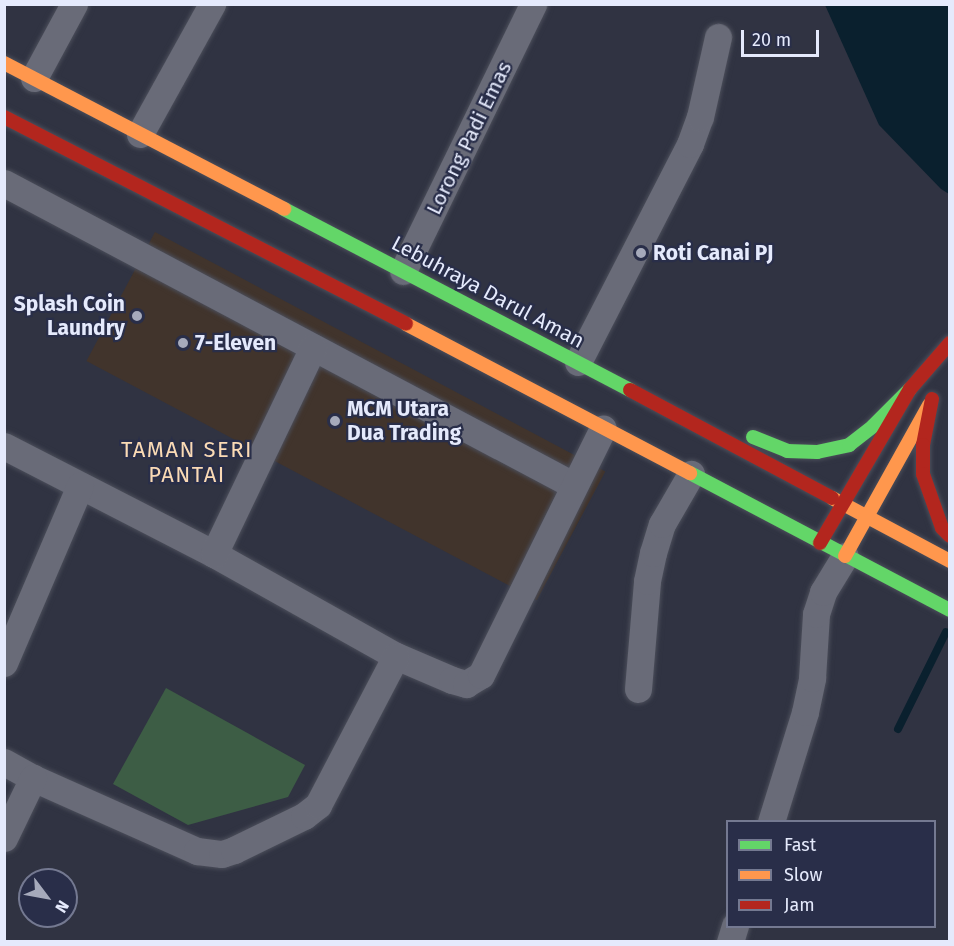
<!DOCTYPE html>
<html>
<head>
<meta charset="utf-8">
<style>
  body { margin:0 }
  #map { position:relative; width:954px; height:946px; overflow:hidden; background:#303342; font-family:"Fira Sans",sans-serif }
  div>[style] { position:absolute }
  .commercial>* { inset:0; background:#41342c; transform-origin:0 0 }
  .green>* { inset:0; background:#3d5d45 }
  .water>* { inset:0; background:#0a202e }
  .stream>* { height:8px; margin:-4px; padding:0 4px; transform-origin:4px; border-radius:4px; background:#0a202e }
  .roads { filter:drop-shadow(0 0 2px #4b4e5a) drop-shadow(0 0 2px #4b4e5a) }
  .street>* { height:27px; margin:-13.5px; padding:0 13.5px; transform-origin:13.5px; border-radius:13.5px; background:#696b78 }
  .fast>* { height:14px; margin:-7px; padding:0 7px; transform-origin:7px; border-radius:7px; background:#63d668 }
  .slow>* { height:14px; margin:-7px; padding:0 7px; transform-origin:7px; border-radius:7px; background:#ff974d }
  .jam>* { height:14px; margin:-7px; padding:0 7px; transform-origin:7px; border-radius:7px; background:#b3261e }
  .dots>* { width:16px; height:16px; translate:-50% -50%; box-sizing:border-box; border:3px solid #292e49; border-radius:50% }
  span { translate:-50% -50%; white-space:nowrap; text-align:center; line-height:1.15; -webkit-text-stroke:4.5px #292e49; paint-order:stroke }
  .street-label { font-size:21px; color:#e5eafc }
  .poi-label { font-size:21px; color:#e5eafc; font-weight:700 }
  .left { translate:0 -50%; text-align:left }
  .right { translate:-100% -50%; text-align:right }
  .neighbourhood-label { font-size:22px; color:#fadab5; letter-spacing:1.5px }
  .frame { position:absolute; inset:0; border:6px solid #e5eafc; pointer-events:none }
  .legend { position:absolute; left:726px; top:820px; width:210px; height:108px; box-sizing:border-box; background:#292e49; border:2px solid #747991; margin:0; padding:8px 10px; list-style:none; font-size:18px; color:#e5eafc }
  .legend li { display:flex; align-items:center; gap:12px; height:30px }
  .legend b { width:30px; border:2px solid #747991 }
  .north { position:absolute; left:18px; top:868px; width:60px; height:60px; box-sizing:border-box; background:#292e49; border:2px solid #747991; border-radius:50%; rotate:122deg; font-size:16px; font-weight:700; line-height:24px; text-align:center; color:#e5eafc }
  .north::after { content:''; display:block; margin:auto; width:21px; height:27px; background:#a6aabb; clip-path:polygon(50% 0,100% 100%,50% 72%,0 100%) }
  .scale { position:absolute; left:741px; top:30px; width:78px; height:27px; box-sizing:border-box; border:3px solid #e5eafc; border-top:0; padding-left:8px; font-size:18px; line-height:21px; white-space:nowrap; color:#e5eafc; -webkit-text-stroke:4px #292e49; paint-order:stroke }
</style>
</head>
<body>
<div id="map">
  <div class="commercial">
    <i style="left:155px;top:232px;width:510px;height:146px;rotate:28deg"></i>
  </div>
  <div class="green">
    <i style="clip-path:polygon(166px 688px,305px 765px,288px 797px,188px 825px,113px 784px)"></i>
  </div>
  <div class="water">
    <i style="clip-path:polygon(825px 5px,949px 5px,949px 194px,941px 189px,879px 125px)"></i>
  </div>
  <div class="stream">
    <i style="left:898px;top:729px;width:108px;rotate:-63.7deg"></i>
  </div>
  <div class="roads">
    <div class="street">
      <i style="left:34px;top:78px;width:84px;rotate:-61.6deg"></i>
      <i style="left:140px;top:134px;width:149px;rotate:-61deg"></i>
      <i style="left:4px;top:183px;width:644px;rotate:27.96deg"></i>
      <i style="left:403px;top:271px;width:297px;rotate:-64deg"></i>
      <i style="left:578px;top:362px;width:245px;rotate:-62.8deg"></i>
      <i style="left:690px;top:144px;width:29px;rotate:-70deg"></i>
      <i style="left:700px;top:117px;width:82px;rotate:-77.3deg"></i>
      <i style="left:4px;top:446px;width:236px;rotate:27.2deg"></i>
      <i style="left:214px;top:554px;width:209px;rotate:29.3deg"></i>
      <i style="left:396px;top:656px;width:61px;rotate:23.2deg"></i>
      <i style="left:452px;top:680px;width:15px;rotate:16deg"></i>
      <i style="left:466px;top:684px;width:17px;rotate:-31deg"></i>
      <i style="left:481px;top:675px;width:275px;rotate:-63.7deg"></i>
      <i style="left:214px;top:554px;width:229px;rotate:-64.4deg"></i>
      <i style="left:4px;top:663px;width:193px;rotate:-66.8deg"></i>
      <i style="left:638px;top:689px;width:108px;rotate:-85.2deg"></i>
      <i style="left:647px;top:581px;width:29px;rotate:-78deg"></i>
      <i style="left:653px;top:553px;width:30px;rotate:-73deg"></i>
      <i style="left:662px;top:524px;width:58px;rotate:-59.9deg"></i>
      <i style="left:4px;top:762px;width:33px;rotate:29deg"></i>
      <i style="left:33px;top:778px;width:180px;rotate:24deg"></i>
      <i style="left:197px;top:851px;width:25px;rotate:7deg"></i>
      <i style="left:222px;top:854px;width:13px;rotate:-18deg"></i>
      <i style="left:234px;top:850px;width:78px;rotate:-25.9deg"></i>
      <i style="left:304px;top:816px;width:18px;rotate:-38deg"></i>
      <i style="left:318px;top:805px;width:168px;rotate:-62.4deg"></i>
      <i style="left:771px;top:822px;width:115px;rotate:-72.8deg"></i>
      <i style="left:805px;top:712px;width:35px;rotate:-78deg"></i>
      <i style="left:812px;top:678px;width:64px;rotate:-86.4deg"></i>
      <i style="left:816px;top:614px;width:23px;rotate:-72deg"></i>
      <i style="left:823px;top:592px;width:42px;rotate:-58.6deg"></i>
      <i style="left:4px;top:838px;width:67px;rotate:-64.2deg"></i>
      <i style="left:730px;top:942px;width:17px;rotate:-73deg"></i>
    </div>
    <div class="fast">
      <i style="left:284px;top:209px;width:390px;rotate:27.6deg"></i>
      <i style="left:753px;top:437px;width:37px;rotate:22deg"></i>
      <i style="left:787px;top:451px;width:30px;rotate:2deg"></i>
      <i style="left:817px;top:452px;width:33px;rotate:-12deg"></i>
      <i style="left:849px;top:445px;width:31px;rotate:-38deg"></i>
      <i style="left:873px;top:426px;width:52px;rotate:-45deg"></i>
      <i style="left:690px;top:473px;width:294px;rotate:27.8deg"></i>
    </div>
    <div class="slow">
      <i style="left:4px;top:63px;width:316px;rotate:27.5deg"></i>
      <i style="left:406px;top:324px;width:321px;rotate:27.7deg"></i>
      <i style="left:832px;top:498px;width:134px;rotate:28.1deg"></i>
      <i style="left:845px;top:556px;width:173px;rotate:-60.9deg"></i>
    </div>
    <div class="jam">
      <i style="left:4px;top:117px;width:452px;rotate:27.2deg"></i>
      <i style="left:630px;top:390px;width:229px;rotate:28.1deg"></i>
      <i style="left:932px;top:399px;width:47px;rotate:101.1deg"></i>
      <i style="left:923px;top:445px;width:29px;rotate:90deg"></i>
      <i style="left:923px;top:474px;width:57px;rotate:70.6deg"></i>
      <i style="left:942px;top:528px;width:11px;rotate:45deg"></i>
      <i style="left:820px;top:543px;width:178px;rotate:-59.7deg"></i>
      <i style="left:910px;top:389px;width:61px;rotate:-49deg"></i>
    </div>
  </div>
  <div class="dots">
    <i style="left:641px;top:253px;background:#a6aabb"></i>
    <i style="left:137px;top:316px;background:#a6aabb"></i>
    <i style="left:183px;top:343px;background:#a6aabb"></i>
    <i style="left:335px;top:421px;background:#a6aabb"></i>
  </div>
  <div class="street-label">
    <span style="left:469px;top:138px;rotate:-64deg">Lorong Padi Emas</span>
    <span style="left:488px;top:292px;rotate:28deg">Lebuhraya Darul Aman</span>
  </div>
  <div class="poi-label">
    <span class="left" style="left:653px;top:253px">Roti Canai PJ</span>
    <span class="right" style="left:125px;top:316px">Splash Coin<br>Laundry</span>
    <span class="left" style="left:195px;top:343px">7-Eleven</span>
    <span class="left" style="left:347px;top:421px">MCM Utara<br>Dua Trading</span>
  </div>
  <div class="neighbourhood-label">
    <span style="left:187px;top:462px">TAMAN SERI<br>PANTAI</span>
  </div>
  <div class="frame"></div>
  <ul class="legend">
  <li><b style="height:8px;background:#63d668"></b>Fast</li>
  <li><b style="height:8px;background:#ff974d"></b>Slow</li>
  <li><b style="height:8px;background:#b3261e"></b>Jam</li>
  </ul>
  <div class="north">N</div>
  <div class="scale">20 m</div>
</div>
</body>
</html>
